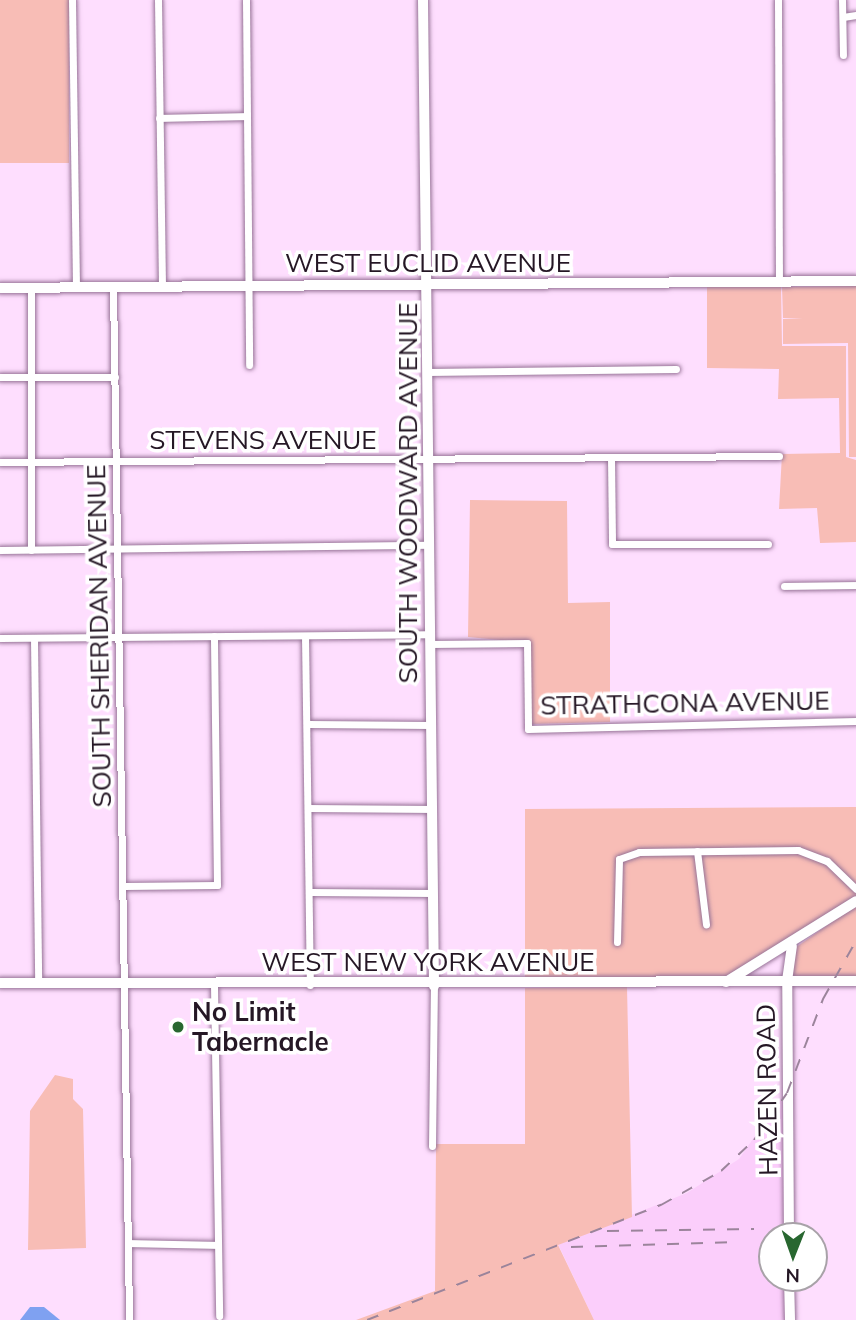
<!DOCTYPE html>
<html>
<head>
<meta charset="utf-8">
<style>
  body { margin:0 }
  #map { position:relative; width:856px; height:1320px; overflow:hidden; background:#fedefe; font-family:Mulish,sans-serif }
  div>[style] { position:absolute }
  .built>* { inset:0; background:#fbcefb }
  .green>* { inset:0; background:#f8bdb6; transform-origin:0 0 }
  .water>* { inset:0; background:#7fa1f1 }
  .roads { filter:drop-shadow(0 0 2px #977397) drop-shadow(0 0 2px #977397) }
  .street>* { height:7px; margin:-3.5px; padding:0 3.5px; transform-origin:3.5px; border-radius:3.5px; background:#fff }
  .secondary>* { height:10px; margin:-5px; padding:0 5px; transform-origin:5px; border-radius:5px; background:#fff }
  .primary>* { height:10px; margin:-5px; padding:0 5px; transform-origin:5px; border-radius:5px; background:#fff }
  .rail>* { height:2px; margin-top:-1px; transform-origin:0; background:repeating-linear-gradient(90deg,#9b849b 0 12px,transparent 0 24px) }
  .dots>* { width:19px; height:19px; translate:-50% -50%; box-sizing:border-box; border:4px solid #fff; border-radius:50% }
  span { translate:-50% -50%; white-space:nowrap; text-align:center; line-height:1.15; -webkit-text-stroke:7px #fff; paint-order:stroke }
  .street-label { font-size:26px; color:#251725 }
  .poi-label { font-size:26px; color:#251725; font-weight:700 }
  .left { translate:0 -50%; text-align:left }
  .north { position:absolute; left:758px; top:1222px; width:70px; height:70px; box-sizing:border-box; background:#fff; border:2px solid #a8a2a8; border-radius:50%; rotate:181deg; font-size:19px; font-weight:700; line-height:28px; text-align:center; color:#251725 }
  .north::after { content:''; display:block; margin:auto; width:24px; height:32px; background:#286730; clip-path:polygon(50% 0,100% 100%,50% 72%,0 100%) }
</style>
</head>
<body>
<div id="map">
  <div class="built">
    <i style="clip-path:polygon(784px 1094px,786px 1236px,772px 1236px,772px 1278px,786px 1278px,786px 1320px,594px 1320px,558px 1244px,687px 1193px,739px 1159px)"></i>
  </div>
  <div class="green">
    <i style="left:0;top:0;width:69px;height:163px"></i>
    <i style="clip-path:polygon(781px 285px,782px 346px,846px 346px,846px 457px,856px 460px,856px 542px,820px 543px,817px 508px,779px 509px,782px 454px,840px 453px,839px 398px,778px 399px,779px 369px,707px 368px,707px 286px)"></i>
    <i style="clip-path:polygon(856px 286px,856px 457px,849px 457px,848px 343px,783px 344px,783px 319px,803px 318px,783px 318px,782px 287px)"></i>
    <i style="clip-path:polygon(470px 500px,567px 501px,568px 603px,610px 602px,610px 722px,531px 724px,530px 643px,468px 637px)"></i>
    <i style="clip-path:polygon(856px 807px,856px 897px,726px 978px,525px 982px,525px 809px)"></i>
    <i style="clip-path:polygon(856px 905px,856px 978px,790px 978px,795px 948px)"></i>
    <i style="clip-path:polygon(627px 987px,632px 1217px,558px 1245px,594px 1320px,356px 1320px,435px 1291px,436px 1144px,525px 1144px,525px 988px)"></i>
    <i style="clip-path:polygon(55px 1075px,73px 1079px,73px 1099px,83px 1109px,86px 1248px,28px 1250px,30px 1111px)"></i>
  </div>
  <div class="water">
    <i style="clip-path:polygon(30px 1307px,44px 1307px,60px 1320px,20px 1320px)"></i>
  </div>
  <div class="roads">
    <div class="street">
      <i style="left:72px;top:0;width:287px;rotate:89.2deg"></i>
      <i style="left:158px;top:0;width:285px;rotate:89.2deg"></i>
      <i style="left:246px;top:0;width:365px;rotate:89.5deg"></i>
      <i style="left:778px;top:0;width:282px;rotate:89.8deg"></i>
      <i style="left:842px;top:0;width:55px;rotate:89deg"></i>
      <i style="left:843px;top:17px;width:13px;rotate:-9deg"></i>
      <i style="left:159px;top:118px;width:88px;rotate:-1.3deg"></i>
      <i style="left:113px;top:287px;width:1033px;rotate:89.11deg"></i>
      <i style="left:427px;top:372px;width:249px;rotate:-0.7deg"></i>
      <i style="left:0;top:377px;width:115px"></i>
      <i style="left:611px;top:458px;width:86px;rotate:89.3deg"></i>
      <i style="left:612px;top:544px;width:156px"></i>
      <i style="left:0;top:462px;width:779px;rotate:-0.44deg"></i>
      <i style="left:0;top:550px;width:429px;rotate:-0.7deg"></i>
      <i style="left:31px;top:550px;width:263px;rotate:-90deg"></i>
      <i style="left:784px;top:586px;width:72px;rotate:-0.8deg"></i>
      <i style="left:305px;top:636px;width:349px;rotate:89.2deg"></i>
      <i style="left:0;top:638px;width:429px;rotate:-0.5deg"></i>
      <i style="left:34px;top:638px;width:345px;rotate:89.3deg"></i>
      <i style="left:430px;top:644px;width:97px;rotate:-0.6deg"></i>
      <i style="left:527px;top:643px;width:86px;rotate:89.3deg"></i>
      <i style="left:528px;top:729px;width:328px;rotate:-1.4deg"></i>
      <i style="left:308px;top:724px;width:123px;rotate:0.5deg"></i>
      <i style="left:310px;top:808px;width:122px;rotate:0.5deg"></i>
      <i style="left:697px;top:851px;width:74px;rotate:83deg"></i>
      <i style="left:124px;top:886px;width:93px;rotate:-0.6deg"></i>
      <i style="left:217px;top:885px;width:249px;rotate:-90.7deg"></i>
      <i style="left:311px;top:892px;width:122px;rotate:0.5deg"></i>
      <i style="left:617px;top:942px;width:83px;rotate:-88.6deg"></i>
      <i style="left:619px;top:859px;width:21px;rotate:-19deg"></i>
      <i style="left:639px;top:852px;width:159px;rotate:-0.7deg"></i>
      <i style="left:798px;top:850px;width:31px;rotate:21deg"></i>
      <i style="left:827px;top:861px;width:40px;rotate:44deg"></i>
      <i style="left:214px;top:985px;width:331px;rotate:89.1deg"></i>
      <i style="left:432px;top:1146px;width:160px;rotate:-89.3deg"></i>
      <i style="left:129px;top:1243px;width:89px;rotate:1.3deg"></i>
    </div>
    <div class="secondary">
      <i style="left:423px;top:0;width:986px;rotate:89.36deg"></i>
      <i style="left:0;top:288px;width:856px;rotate:-0.47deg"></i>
      <i style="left:726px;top:982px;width:153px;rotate:-31.9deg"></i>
      <i style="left:789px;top:1236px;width:255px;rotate:-90.4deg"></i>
      <i style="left:787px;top:981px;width:35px;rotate:-82deg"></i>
      <i style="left:789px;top:1278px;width:42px;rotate:88.6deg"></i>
    </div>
    <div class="primary">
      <i style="left:0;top:983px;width:856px;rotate:-0.13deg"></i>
    </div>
  </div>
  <div class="rail">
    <i style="left:607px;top:1231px;width:147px;rotate:-0.8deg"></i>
    <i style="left:571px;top:1247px;width:167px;rotate:-1.7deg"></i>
    <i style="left:367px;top:1320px;width:316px;rotate:-21.4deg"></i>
    <i style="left:661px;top:1205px;width:69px;rotate:-29.5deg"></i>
    <i style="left:721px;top:1171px;width:45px;rotate:-43.2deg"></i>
    <i style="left:754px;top:1140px;width:57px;rotate:-54.9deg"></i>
    <i style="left:787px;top:1093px;width:101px;rotate:-69deg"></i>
    <i style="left:823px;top:999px;width:67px;rotate:-60.4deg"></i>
  </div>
  <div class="dots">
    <i style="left:178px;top:1027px;background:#286730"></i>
  </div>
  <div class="street-label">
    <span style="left:428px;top:263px">WEST EUCLID AVENUE</span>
    <span style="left:263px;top:440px">STEVENS AVENUE</span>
    <span style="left:408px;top:493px;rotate:-90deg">SOUTH WOODWARD AVENUE</span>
    <span style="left:99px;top:636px;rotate:-91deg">SOUTH SHERIDAN AVENUE</span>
    <span style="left:685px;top:703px;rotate:-1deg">STRATHCONA AVENUE</span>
    <span style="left:428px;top:962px">WEST NEW YORK AVENUE</span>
    <span style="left:767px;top:1090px;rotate:-91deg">HAZEN ROAD</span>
  </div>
  <div class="poi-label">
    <span class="left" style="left:192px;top:1027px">No Limit<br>Tabernacle</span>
  </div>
  <div class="north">N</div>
</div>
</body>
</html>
